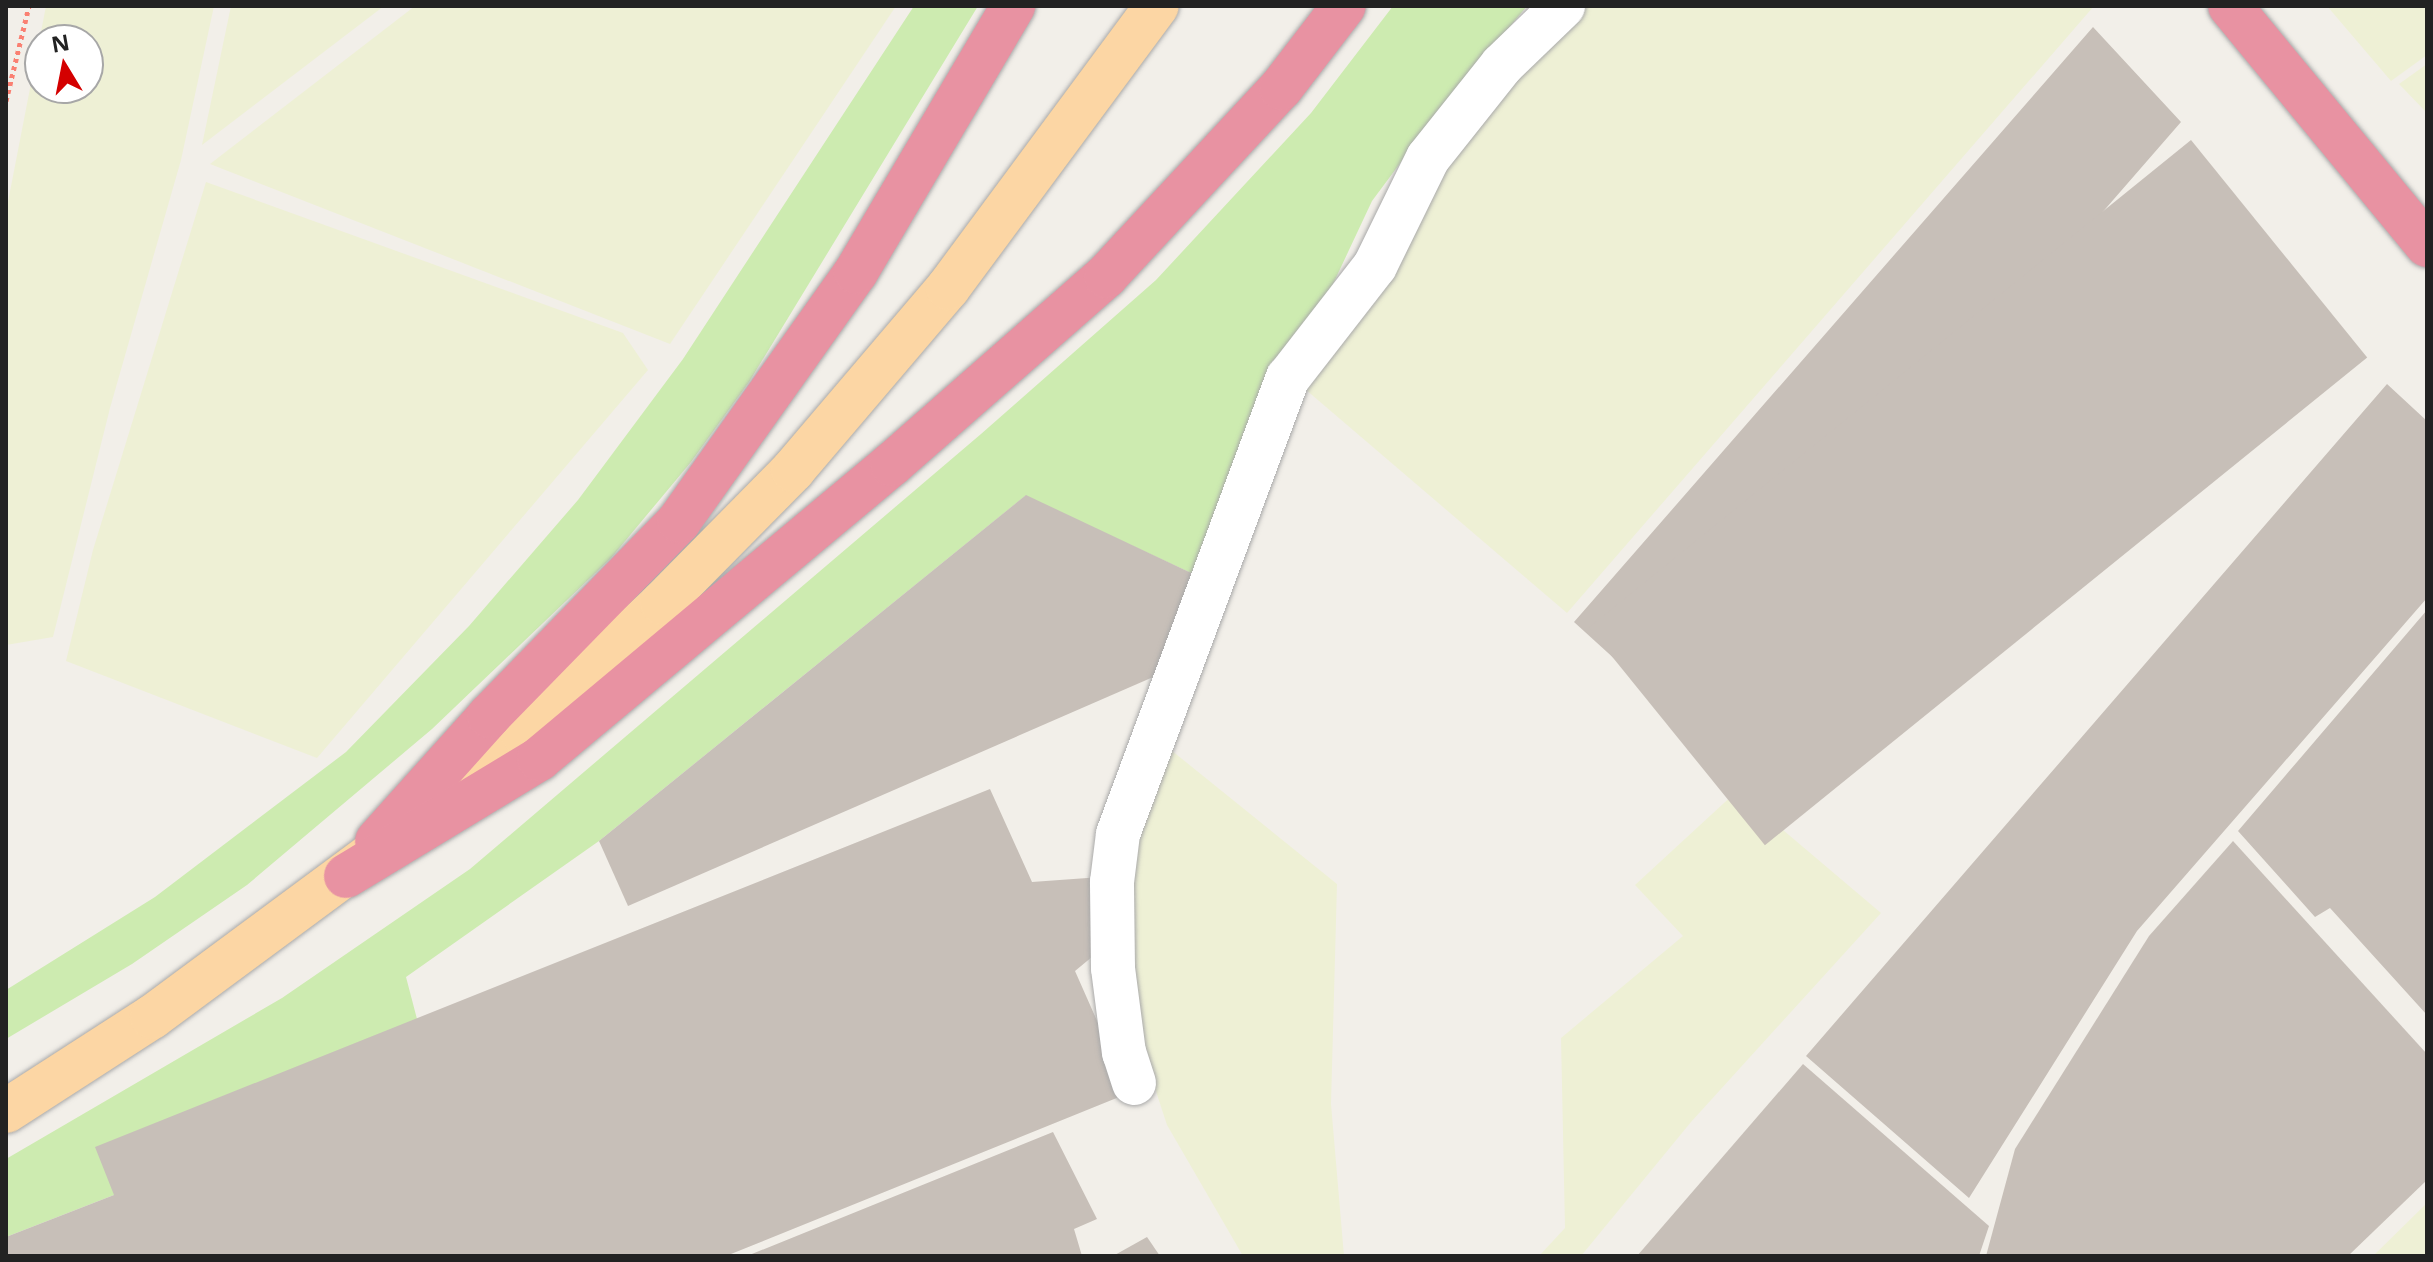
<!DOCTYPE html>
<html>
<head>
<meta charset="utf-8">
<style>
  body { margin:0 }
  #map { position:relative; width:2433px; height:1262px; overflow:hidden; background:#f2efe9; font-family:"Open Sans",sans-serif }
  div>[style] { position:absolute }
  .farmland>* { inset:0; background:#eef0d5 }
  .grass>* { inset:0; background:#cdebb0 }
  .building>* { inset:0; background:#c7bfb8; transform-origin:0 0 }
  .path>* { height:5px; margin-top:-2.5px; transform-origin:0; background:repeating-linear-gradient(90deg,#fa8072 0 4px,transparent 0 8px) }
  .roads { filter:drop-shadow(0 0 2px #a9a9a9) drop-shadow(0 0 2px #a9a9a9) }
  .minor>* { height:44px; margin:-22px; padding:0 22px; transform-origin:22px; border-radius:22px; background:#fff }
  .major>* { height:44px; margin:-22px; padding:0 22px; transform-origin:22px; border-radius:22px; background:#fcd6a4 }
  .highway>* { height:44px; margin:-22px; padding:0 22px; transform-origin:22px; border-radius:22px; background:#e892a2 }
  span { translate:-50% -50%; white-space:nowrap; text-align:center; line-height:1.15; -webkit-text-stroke:8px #fff; paint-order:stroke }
  .frame { position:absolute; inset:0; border:8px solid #222; pointer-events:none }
  .north { position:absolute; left:24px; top:24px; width:80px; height:80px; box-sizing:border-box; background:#fff; border:2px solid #a7a7a7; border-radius:50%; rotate:350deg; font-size:22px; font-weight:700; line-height:32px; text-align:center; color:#222 }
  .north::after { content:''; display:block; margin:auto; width:28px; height:36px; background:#d40000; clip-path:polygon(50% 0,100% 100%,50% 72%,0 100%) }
</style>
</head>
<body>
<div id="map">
  <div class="farmland">
    <i style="clip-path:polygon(evenodd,46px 6px,214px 6px,181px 160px,110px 408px,53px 637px,6px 645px,6px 212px,46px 6px,88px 40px,88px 88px,40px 88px,40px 40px,88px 40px)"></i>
    <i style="clip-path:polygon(231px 6px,384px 6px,202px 145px)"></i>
    <i style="clip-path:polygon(415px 6px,896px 6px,670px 344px,210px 164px)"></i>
    <i style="clip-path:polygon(1578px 6px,2094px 6px,1567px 613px,1305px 389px,1432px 183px)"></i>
    <i style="clip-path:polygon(2327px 6px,2427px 6px,2427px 55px,2391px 81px)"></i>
    <i style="clip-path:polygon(2427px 64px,2427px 113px,2399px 84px)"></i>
    <i style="clip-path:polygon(206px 182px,623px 333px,648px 370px,317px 758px,66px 661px,93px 550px)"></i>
    <i style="clip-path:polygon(1166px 746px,1337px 884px,1331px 1104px,1344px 1256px,1243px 1256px,1167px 1125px,1129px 1009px,1132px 861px)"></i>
    <i style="clip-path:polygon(1737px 791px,1881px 913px,1691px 1122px,1581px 1256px,1539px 1256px,1565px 1228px,1561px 1038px,1683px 936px,1635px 885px)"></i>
    <i style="clip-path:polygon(2427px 1203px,2427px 1256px,2373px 1256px)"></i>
  </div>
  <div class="grass">
    <i style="clip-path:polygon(914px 6px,978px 6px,749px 382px,691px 462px,611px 558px,432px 729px,247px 885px,132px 964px,6px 1039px,6px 990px,155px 897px,346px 752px,469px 626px,578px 500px,683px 359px)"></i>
    <i style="clip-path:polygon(1393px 6px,1527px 6px,1439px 111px,1372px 201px,1326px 299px,1272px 362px,1204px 579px,1025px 496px,599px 841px,406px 977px,417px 1019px,114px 1195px,6px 1237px,6px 1159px,282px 998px,470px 869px,981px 434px,1156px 280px,1311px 113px)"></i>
  </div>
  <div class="building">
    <i style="clip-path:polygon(2093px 27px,2181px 122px,1698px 677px,1677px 661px,1651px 692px,1574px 622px)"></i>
    <i style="left:2191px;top:140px;width:280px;height:775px;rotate:51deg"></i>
    <i style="clip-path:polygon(2387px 384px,2427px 421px,2427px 598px,2137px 931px,1969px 1198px,1806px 1056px)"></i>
    <i style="clip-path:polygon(1026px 495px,1204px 579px,1167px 671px,628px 906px,599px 841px)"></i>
    <i style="clip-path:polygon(2427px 610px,2427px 1015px,2330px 908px,2315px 917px,2238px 831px)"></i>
    <i style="clip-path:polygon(990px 789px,1032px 882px,1101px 877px,1104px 947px,1075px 971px,1129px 1093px,726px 1256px,6px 1256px,6px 1237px,114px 1195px,95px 1147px)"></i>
    <i style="clip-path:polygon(2233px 841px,2427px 1054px,2427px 1180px,2348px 1256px,1986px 1256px,2015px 1149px,2149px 936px)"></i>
    <i style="clip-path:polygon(1803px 1064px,1989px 1226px,1979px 1256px,1637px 1256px)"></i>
    <i style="clip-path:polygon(1053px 1132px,1097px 1219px,1074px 1229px,1082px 1256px,747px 1256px)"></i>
    <i style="clip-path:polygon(1147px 1237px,1160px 1256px,1113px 1256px)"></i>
  </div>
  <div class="path">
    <i style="left:6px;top:101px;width:98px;rotate:-76.4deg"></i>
  </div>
  <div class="roads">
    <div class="minor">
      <i style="left:1134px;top:1083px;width:32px;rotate:-108deg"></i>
      <i style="left:1124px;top:1053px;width:86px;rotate:-97.4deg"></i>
      <i style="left:1113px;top:968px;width:86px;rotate:-90.7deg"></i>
      <i style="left:1112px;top:882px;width:48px;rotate:-82.9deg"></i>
      <i style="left:1118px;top:834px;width:487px;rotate:-69.6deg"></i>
      <i style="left:1288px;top:378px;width:142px;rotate:-52.2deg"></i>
      <i style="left:1375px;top:266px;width:120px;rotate:-63.9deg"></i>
      <i style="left:1428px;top:158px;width:119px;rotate:-51.5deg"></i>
      <i style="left:1502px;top:65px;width:85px;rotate:-44deg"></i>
    </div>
    <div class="major">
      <i style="left:428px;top:810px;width:122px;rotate:-38.7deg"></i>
      <i style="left:523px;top:734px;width:191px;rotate:-43.3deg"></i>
      <i style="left:662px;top:603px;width:187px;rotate:-45.4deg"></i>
      <i style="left:793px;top:470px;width:239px;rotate:-49.6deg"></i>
      <i style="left:948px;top:288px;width:351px;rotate:-53.5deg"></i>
      <i style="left:6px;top:1111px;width:174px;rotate:-32.8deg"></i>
      <i style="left:152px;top:1017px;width:276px;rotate:-36.5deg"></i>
    </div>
    <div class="highway">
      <i style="left:2230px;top:6px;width:310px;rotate:50.5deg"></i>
      <i style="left:377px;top:841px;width:168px;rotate:-48.1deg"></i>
      <i style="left:489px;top:716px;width:272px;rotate:-45.7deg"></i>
      <i style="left:679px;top:521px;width:305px;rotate:-54.6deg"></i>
      <i style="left:856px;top:272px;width:309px;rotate:-59.4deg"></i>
      <i style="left:346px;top:876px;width:226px;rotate:-31.2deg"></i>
      <i style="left:539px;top:759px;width:460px;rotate:-39.9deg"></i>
      <i style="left:892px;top:464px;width:285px;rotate:-41.3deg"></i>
      <i style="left:1106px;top:276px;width:257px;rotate:-47.1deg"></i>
      <i style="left:1281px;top:88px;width:103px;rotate:-52.5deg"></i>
    </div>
  </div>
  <div class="frame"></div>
  <div class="north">N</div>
</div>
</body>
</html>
